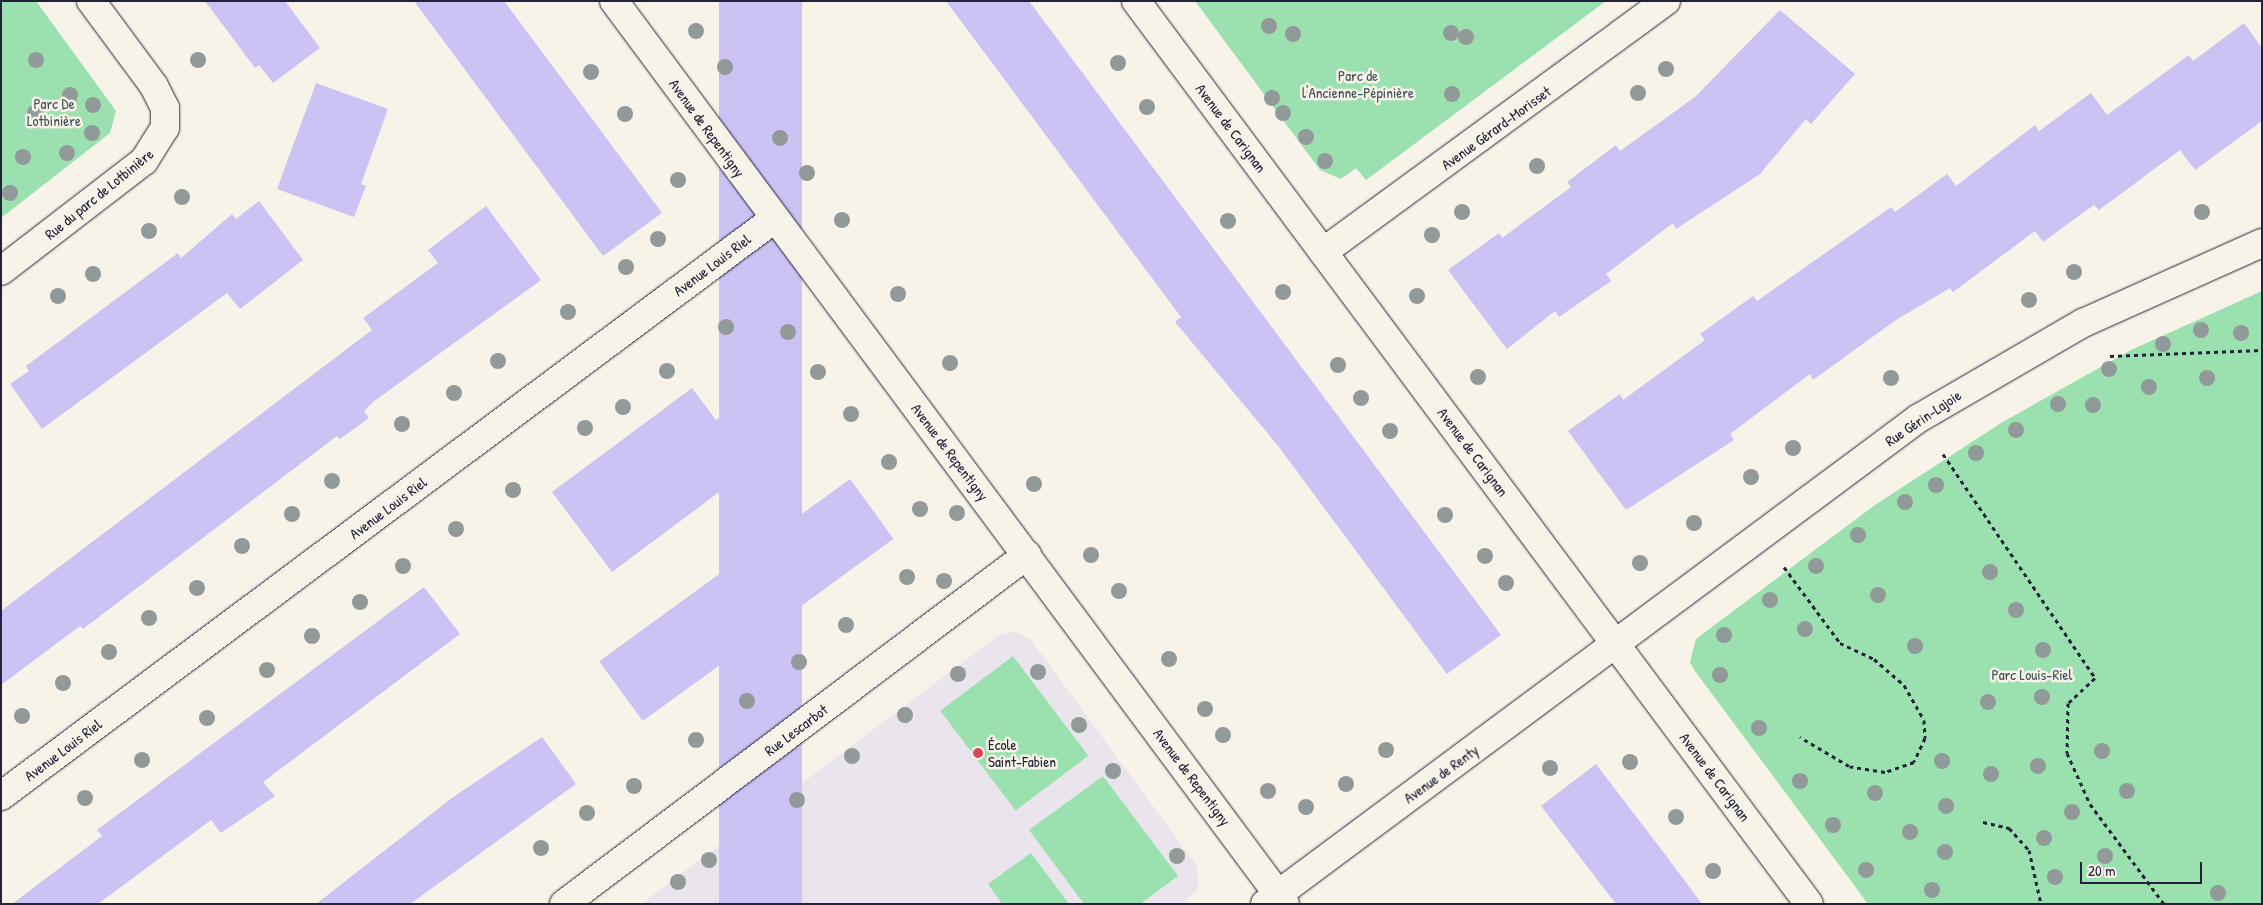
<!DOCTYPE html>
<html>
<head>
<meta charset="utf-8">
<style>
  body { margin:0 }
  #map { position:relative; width:2263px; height:905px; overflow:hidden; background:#f7f3e8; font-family:"Patrick Hand",sans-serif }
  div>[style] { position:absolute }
  .built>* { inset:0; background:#eae4ec }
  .green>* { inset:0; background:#9ae1af; transform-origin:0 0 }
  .building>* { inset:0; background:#ccc2f4; transform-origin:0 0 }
  .path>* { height:3px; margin-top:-1.5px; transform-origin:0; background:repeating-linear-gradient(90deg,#22223b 0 4px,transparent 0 8px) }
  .roads { filter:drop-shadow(0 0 1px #22223b) drop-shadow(0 0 1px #22223b) }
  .street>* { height:28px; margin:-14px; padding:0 14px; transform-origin:14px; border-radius:14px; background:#f7f3e8 }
  .trees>* { width:16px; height:16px; margin:-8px; border-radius:50%; background:#929a99 }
  .dots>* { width:14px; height:14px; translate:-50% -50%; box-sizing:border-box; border:2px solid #f7f3e8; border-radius:50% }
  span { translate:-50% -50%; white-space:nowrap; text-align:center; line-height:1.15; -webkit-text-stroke:5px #f7f3e8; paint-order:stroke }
  .park-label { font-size:15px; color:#405258 }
  .street-label { font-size:15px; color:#22223b }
  .poi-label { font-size:15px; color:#22223b }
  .left { translate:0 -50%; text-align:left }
  .frame { position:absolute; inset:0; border:2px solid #22223b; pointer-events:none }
  .scale { position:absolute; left:2080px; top:862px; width:122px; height:22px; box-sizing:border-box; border:2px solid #22223b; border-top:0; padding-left:6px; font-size:15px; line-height:18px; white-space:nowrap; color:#22223b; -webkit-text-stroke:4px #f7f3e8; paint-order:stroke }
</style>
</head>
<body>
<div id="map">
  <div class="built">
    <i style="clip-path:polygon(1014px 631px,1031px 640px,1197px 866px,1198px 888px,1183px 904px,641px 904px,999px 635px)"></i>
  </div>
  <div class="green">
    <i style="clip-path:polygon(1px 1px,36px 1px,116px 111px,110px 133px,1px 218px)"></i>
    <i style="clip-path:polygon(1195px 1px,1606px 1px,1366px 180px,1356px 168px,1341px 179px,1320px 170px)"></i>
    <i style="clip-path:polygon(2262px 291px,2262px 904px,1868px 904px,1695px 671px,1690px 662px,1696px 639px,1875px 505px,2001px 423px,2131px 350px)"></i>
    <i style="left:1013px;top:656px;width:125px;height:91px;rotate:53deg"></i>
    <i style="clip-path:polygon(1103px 776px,1178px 876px,1140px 904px,1084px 904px,1029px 830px)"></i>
    <i style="clip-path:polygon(1031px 853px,1069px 904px,1002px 904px,988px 884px)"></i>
  </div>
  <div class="building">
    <i style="clip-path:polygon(205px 1px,285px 1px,320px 48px,273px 83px,259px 65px,255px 68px)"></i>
    <i style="clip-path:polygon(414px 1px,504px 1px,662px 213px,603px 256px)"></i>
    <i style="left:719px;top:1px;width:83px;height:975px"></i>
    <i style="clip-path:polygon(946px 1px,1029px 1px,1501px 635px,1447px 674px,1279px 447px,1175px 322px,1181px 317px)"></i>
    <i style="clip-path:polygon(1780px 10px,1855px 74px,1811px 124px,1806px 119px,1760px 174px,1676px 229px,1673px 223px,1606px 274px,1611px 281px,1559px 317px,1555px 311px,1507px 349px,1448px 270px,1499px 233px,1502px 238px,1571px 187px,1567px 182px,1616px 145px,1620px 151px,1695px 97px)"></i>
    <i style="clip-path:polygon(2244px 23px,2262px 48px,2262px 121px,2195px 170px,2180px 150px,2099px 210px,2094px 205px,2043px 242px,2035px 231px,1953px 292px,1950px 288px,1896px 320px,1813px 380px,1810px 374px,1730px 434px,1734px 440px,1626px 510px,1568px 431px,1620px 394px,1623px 400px,1705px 340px,1700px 334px,1753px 296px,1757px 301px,1891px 207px,1895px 212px,1947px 174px,1956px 186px,2035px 125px,2039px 131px,2091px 93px,2107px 115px,2189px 55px,2193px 61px)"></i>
    <i style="clip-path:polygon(316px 83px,388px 109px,361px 184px,366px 186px,354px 217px,277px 189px)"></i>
    <i style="clip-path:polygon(259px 201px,303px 260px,240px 309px,227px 293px,42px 429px,10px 384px,29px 371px,26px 366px,178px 253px,181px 258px,232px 214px,236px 219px)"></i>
    <i style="clip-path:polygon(486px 206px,541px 280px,373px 402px,364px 411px,369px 418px,340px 439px,337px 436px,83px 629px,80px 626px,1px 685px,1px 611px,372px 330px,363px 318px,438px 263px,428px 250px)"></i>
    <i style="clip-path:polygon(761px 387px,797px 434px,612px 572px,552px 492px,692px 388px,716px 420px)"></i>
    <i style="left:850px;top:479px;width:74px;height:310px;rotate:54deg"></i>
    <i style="clip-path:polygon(424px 587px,460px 634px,263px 782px,275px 796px,221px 833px,211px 820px,98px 904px,12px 904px,102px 836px,97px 830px)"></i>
    <i style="clip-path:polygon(542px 737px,576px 784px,410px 904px,316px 904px,452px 798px)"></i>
    <i style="clip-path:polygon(1596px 764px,1667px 857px,1702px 904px,1616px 904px,1541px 806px)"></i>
  </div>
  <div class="path">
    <i style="left:2110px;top:356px;width:152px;rotate:-2.3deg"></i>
    <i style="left:1943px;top:454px;width:271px;rotate:55.8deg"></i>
    <i style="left:2095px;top:678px;width:37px;rotate:137deg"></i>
    <i style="left:2068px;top:703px;width:50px;rotate:91.1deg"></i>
    <i style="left:2067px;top:753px;width:56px;rotate:65.7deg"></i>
    <i style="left:2090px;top:804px;width:124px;rotate:53.5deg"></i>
    <i style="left:1784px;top:567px;width:94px;rotate:53.6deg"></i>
    <i style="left:1840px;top:643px;width:38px;rotate:25deg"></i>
    <i style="left:1874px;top:659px;width:40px;rotate:41deg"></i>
    <i style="left:1904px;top:685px;width:40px;rotate:60.3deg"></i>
    <i style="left:1924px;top:720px;width:18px;rotate:87deg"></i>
    <i style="left:1925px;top:738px;width:26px;rotate:115deg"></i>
    <i style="left:1914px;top:762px;width:31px;rotate:161deg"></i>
    <i style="left:1885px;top:772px;width:36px;rotate:-171deg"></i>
    <i style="left:1849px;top:766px;width:57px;rotate:-149.4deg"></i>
    <i style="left:1983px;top:822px;width:27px;rotate:13deg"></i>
    <i style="left:2009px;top:828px;width:30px;rotate:48deg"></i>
    <i style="left:2029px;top:850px;width:55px;rotate:77.5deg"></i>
  </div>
  <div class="roads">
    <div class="street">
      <i style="left:614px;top:1px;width:1125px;rotate:53.38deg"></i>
      <i style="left:1136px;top:1px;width:1126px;rotate:53.3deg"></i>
      <i style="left:1323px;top:252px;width:425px;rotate:-36.2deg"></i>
      <i style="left:1px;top:271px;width:180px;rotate:-37.6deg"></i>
      <i style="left:144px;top:161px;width:39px;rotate:-58deg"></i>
      <i style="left:165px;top:128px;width:20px;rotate:-90deg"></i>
      <i style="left:165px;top:108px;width:25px;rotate:-117deg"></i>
      <i style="left:154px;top:86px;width:106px;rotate:-126.5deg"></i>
      <i style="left:1px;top:796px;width:965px;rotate:-36.74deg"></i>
      <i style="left:564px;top:904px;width:580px;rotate:-37.01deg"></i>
      <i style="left:1265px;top:904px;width:815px;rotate:-36.62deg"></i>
      <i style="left:1919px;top:418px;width:190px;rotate:-30.1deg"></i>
      <i style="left:2083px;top:323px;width:196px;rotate:-24.1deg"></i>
    </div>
  </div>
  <div class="trees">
    <i style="left:1269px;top:26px"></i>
    <i style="left:696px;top:31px"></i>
    <i style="left:1451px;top:33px"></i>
    <i style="left:1293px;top:34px"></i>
    <i style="left:1466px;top:37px"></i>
    <i style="left:36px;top:60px"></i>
    <i style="left:198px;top:60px"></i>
    <i style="left:1118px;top:63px"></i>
    <i style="left:725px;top:67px"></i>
    <i style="left:1666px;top:69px"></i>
    <i style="left:591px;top:72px"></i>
    <i style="left:1638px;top:93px"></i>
    <i style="left:1452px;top:94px"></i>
    <i style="left:70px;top:95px"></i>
    <i style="left:1272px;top:98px"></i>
    <i style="left:93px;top:105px"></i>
    <i style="left:1147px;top:107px"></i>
    <i style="left:35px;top:113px"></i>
    <i style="left:1283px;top:113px"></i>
    <i style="left:625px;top:114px"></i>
    <i style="left:92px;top:133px"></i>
    <i style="left:1306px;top:137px"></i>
    <i style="left:780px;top:138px"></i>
    <i style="left:67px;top:153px"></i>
    <i style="left:23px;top:157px"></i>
    <i style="left:1325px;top:161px"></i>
    <i style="left:1537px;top:166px"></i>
    <i style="left:807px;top:173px"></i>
    <i style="left:678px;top:180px"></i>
    <i style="left:10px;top:193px"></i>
    <i style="left:182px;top:197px"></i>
    <i style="left:1462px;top:212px"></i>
    <i style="left:2202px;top:212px"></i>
    <i style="left:842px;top:220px"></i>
    <i style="left:1228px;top:221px"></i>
    <i style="left:149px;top:231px"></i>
    <i style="left:1432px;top:235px"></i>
    <i style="left:658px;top:239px"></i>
    <i style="left:626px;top:267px"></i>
    <i style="left:2074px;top:272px"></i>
    <i style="left:93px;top:274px"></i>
    <i style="left:1283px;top:292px"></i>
    <i style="left:898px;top:294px"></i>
    <i style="left:58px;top:296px"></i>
    <i style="left:1417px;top:296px"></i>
    <i style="left:2029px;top:300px"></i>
    <i style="left:568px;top:312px"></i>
    <i style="left:726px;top:327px"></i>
    <i style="left:2201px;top:330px"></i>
    <i style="left:788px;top:332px"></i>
    <i style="left:2241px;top:333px"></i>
    <i style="left:2163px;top:344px"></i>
    <i style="left:498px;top:361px"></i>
    <i style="left:950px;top:363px"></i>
    <i style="left:1338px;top:365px"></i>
    <i style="left:2109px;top:369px"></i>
    <i style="left:667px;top:371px"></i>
    <i style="left:818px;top:372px"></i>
    <i style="left:1478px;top:377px"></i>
    <i style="left:1891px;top:378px"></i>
    <i style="left:2207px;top:378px"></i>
    <i style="left:2149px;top:387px"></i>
    <i style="left:454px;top:393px"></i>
    <i style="left:1361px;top:398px"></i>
    <i style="left:2058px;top:404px"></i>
    <i style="left:2093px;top:405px"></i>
    <i style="left:623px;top:407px"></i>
    <i style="left:851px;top:414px"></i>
    <i style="left:402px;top:424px"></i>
    <i style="left:585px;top:428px"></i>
    <i style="left:2016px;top:430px"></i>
    <i style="left:1390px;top:431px"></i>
    <i style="left:1793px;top:448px"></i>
    <i style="left:1976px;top:453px"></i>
    <i style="left:889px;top:462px"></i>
    <i style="left:1751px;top:477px"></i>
    <i style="left:332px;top:481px"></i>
    <i style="left:1034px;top:484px"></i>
    <i style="left:1936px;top:485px"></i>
    <i style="left:513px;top:490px"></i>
    <i style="left:1905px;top:502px"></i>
    <i style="left:920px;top:509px"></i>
    <i style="left:957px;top:513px"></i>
    <i style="left:292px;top:514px"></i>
    <i style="left:1445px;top:515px"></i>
    <i style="left:1694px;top:523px"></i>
    <i style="left:456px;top:529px"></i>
    <i style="left:1858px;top:535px"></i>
    <i style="left:242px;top:546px"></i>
    <i style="left:1091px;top:555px"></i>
    <i style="left:1485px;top:556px"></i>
    <i style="left:1640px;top:563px"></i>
    <i style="left:403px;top:566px"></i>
    <i style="left:1816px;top:566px"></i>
    <i style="left:1990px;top:572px"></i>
    <i style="left:907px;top:577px"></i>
    <i style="left:944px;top:581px"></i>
    <i style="left:1506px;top:583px"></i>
    <i style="left:197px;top:588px"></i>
    <i style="left:1119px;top:591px"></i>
    <i style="left:1878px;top:595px"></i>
    <i style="left:1770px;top:600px"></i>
    <i style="left:360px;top:602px"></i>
    <i style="left:2016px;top:610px"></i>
    <i style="left:149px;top:618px"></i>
    <i style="left:846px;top:625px"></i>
    <i style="left:1805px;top:629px"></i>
    <i style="left:1724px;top:635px"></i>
    <i style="left:312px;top:636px"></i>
    <i style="left:1915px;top:646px"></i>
    <i style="left:2043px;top:650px"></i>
    <i style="left:109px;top:652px"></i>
    <i style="left:1169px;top:659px"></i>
    <i style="left:799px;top:662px"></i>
    <i style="left:267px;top:670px"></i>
    <i style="left:1038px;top:672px"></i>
    <i style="left:958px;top:674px"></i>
    <i style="left:1720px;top:675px"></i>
    <i style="left:63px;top:683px"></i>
    <i style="left:2042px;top:697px"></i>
    <i style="left:747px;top:701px"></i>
    <i style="left:1988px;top:702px"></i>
    <i style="left:1205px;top:709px"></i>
    <i style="left:905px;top:715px"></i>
    <i style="left:22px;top:716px"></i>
    <i style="left:207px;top:718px"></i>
    <i style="left:1079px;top:725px"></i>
    <i style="left:1759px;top:728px"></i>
    <i style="left:1223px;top:735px"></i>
    <i style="left:696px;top:740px"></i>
    <i style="left:1386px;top:750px"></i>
    <i style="left:2102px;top:751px"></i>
    <i style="left:852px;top:756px"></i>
    <i style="left:142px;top:760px"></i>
    <i style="left:1942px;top:761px"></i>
    <i style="left:1630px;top:762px"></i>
    <i style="left:2038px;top:766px"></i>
    <i style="left:1550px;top:768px"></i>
    <i style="left:1113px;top:771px"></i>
    <i style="left:1991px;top:774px"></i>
    <i style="left:1800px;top:781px"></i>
    <i style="left:1346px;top:784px"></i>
    <i style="left:634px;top:786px"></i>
    <i style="left:1268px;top:791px"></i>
    <i style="left:2127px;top:791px"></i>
    <i style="left:1875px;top:793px"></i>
    <i style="left:85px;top:798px"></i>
    <i style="left:797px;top:800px"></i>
    <i style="left:1946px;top:806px"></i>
    <i style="left:1306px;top:807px"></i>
    <i style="left:2072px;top:812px"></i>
    <i style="left:587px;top:813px"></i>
    <i style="left:1676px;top:817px"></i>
    <i style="left:1833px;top:825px"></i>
    <i style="left:1910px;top:832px"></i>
    <i style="left:2044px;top:838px"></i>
    <i style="left:541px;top:848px"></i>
    <i style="left:1945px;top:852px"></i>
    <i style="left:1177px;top:856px"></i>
    <i style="left:2105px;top:856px"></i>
    <i style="left:709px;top:860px"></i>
    <i style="left:1866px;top:870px"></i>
    <i style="left:1713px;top:871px"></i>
    <i style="left:2055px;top:877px"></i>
    <i style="left:678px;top:882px"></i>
    <i style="left:1932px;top:890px"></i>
    <i style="left:2218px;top:893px"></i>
  </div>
  <div class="dots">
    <i style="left:978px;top:753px;background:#d1495b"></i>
  </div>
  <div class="park-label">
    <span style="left:1358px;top:84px">Parc de<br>l'Ancienne-Pépinière</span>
    <span style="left:54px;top:112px">Parc De<br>Lotbinière</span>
    <span style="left:2032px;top:675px">Parc Louis-Riel</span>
  </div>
  <div class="street-label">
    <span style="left:707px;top:128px;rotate:54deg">Avenue de Repentigny</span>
    <span style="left:1231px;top:128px;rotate:53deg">Avenue de Carignan</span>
    <span style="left:1496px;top:128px;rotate:-36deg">Avenue Gérard-Morisset</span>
    <span style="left:99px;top:194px;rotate:-39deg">Rue du parc de Lotbinière</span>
    <span style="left:712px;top:265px;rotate:-37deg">Avenue Louis Riel</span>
    <span style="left:1923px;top:418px;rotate:-34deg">Rue Gérin-Lajoie</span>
    <span style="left:950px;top:452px;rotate:53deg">Avenue de Repentigny</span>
    <span style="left:1473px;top:452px;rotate:53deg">Avenue de Carignan</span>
    <span style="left:388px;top:508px;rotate:-37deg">Avenue Louis Riel</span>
    <span style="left:796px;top:730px;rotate:-37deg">Rue Lescarbot</span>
    <span style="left:63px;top:750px;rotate:-37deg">Avenue Louis Riel</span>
    <span style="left:1441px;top:774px;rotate:-36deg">Avenue de Renty</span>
    <span style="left:1192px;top:777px;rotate:53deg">Avenue de Repentigny</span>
    <span style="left:1715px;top:777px;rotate:53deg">Avenue de Carignan</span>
  </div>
  <div class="poi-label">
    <span class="left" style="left:988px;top:753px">École<br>Saint-Fabien</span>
  </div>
  <div class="frame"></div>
  <div class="scale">20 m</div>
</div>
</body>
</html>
